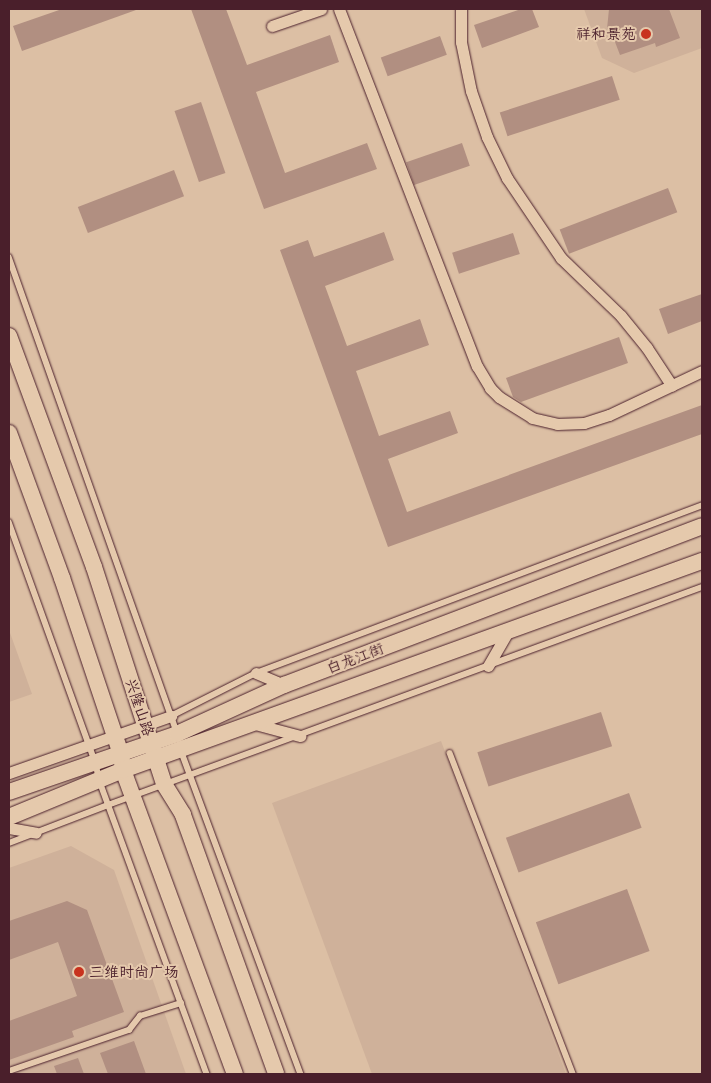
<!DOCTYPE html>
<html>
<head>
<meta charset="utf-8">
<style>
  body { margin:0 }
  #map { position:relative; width:711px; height:1083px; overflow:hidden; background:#dcbfa4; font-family:"Patrick Hand","LXGW WenKai TC",sans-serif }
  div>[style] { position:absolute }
  .built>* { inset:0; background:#cfb19a }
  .building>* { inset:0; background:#b18f81; transform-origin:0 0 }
  .roads { filter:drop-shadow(0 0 1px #4a1f2b) drop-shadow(0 0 1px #4a1f2b) }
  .lane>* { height:5.5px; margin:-2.75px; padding:0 2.75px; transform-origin:2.75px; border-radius:2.75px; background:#e5c9ac }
  .street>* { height:11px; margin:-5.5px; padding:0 5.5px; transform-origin:5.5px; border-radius:5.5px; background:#e5c9ac }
  .secondary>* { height:16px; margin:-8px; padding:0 8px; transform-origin:8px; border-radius:8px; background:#e5c9ac }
  .dots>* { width:14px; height:14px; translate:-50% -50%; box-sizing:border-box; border:2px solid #e5c9ac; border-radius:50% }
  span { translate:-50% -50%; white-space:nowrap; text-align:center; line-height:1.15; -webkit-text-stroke:4px #e5c9ac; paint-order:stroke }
  .poi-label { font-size:15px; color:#4a1f2b }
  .right { translate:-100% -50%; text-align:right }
  .left { translate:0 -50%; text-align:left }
  .street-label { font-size:15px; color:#4a1f2b }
  .frame { position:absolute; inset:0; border:10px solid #4a1f2b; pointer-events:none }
</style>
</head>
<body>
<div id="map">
  <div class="built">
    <i style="clip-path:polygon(584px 9px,702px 9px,702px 48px,634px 73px,602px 58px)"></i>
    <i style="clip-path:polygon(9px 630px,32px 694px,9px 702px)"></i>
    <i style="clip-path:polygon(441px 741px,566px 1074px,372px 1074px,272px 803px)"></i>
    <i style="clip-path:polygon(71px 846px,114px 870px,186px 1074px,9px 1074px,9px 868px)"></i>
  </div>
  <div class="building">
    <i style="clip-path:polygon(62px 9px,136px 9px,136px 10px,22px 51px,13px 26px)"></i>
    <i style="clip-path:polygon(191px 9px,226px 9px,247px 65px,330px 35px,339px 62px,256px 92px,285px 173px,367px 143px,377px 169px,264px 209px)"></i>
    <i style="clip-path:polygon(521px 9px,532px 9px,539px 27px,482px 48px,474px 25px)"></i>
    <i style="clip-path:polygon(609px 9px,669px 9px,680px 38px,656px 47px,655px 43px,620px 55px,610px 29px,607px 29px)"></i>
    <i style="left:440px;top:36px;width:20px;height:63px;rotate:70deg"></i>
    <i style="left:612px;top:76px;width:25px;height:118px;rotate:72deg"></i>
    <i style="left:201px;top:102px;width:75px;height:28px;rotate:71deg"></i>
    <i style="left:462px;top:143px;width:24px;height:59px;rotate:71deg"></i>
    <i style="left:174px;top:170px;width:28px;height:103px;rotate:69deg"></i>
    <i style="left:668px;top:188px;width:26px;height:116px;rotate:69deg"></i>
    <i style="clip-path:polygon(384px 232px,394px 260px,325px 286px,347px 346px,420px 319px,429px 345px,356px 371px,379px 436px,450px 411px,458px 433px,388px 459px,407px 512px,702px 405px,702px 434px,388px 547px,280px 250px,308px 240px,314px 257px)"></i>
    <i style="left:513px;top:233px;width:22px;height:64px;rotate:72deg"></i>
    <i style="clip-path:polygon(702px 294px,702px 321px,668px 334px,659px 309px)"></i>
    <i style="clip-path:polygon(619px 337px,628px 363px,521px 402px,513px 397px,506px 378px)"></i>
    <i style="left:601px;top:712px;width:36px;height:130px;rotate:72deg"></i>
    <i style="left:629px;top:793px;width:37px;height:131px;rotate:70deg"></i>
    <i style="left:627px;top:889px;width:66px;height:97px;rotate:70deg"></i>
    <i style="clip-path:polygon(67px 901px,87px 910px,124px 1012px,72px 1031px,74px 1037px,9px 1060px,9px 1021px,77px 996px,58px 942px,9px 960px,9px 921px)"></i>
    <i style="clip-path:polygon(134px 1041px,146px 1074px,108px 1074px,100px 1053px)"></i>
    <i style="clip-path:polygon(78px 1058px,84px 1074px,57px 1074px,54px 1066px)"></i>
  </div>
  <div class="roads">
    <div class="lane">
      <i style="left:9px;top:257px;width:504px;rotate:70.52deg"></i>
      <i style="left:9px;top:522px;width:256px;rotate:70.2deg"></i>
      <i style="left:96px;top:763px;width:16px;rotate:79deg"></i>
      <i style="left:99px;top:779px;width:314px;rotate:69.9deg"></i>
      <i style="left:171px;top:716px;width:95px;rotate:-26.8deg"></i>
      <i style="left:256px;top:673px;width:477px;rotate:-20.6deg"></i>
      <i style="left:181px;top:750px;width:346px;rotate:69.7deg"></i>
      <i style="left:450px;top:753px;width:344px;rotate:69deg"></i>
      <i style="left:9px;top:843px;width:106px;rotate:-21deg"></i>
      <i style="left:108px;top:805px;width:633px;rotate:-20.15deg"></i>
      <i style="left:9px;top:1071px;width:127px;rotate:-18.9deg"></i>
      <i style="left:129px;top:1030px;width:18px;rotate:-52deg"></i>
      <i style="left:140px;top:1016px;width:43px;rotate:-17.6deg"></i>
    </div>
    <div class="street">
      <i style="left:339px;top:9px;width:383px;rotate:68.9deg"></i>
      <i style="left:477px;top:366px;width:26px;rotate:59deg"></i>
      <i style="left:490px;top:388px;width:13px;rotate:45deg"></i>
      <i style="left:499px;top:397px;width:39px;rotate:32deg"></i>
      <i style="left:532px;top:418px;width:26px;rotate:13deg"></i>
      <i style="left:557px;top:424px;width:27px;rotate:-2deg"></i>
      <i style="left:584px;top:423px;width:26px;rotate:-18deg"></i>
      <i style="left:609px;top:415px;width:103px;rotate:-25.3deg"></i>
      <i style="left:461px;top:9px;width:33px;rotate:90deg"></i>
      <i style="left:461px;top:42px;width:50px;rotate:78.5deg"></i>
      <i style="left:471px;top:91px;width:49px;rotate:70.8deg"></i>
      <i style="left:487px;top:137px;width:46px;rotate:64deg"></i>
      <i style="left:507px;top:178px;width:97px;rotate:56deg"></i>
      <i style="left:561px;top:258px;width:83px;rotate:44deg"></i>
      <i style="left:621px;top:316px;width:41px;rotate:50.9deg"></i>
      <i style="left:647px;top:348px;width:45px;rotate:56.7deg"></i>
      <i style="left:272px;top:26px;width:52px;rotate:-19.1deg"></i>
      <i style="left:488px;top:666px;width:39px;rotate:-60deg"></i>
      <i style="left:256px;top:673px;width:30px;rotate:23deg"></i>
      <i style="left:255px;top:724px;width:47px;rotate:14.9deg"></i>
      <i style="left:9px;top:773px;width:172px;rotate:-19.4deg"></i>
      <i style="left:9px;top:828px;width:27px;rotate:10deg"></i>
    </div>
    <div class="secondary">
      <i style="left:9px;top:336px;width:246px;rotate:69.8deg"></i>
      <i style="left:94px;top:567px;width:228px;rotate:72.1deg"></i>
      <i style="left:164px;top:784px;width:36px;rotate:58deg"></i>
      <i style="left:183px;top:815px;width:275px;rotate:70.2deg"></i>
      <i style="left:9px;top:433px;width:154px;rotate:69.9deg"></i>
      <i style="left:62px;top:578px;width:186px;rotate:71.5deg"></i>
      <i style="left:121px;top:754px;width:16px;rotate:83deg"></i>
      <i style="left:123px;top:770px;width:324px;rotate:69.8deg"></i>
      <i style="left:9px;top:792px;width:178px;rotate:-19deg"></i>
      <i style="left:177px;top:734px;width:118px;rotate:-24.6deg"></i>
      <i style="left:284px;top:685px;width:447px;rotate:-20.8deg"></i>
      <i style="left:9px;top:817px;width:123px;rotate:-22.4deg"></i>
      <i style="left:123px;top:770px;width:616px;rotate:-19.85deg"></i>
    </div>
  </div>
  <div class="dots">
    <i style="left:646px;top:34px;background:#c8321e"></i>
    <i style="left:79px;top:972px;background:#c8321e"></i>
  </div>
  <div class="poi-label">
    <span class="right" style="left:636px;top:34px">祥和景苑</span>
    <span class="left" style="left:89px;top:972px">三维时尚广场</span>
  </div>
  <div class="street-label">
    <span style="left:355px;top:658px;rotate:-21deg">白龙江街</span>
    <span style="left:140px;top:707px;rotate:71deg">兴隆山路</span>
  </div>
  <div class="frame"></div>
</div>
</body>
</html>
